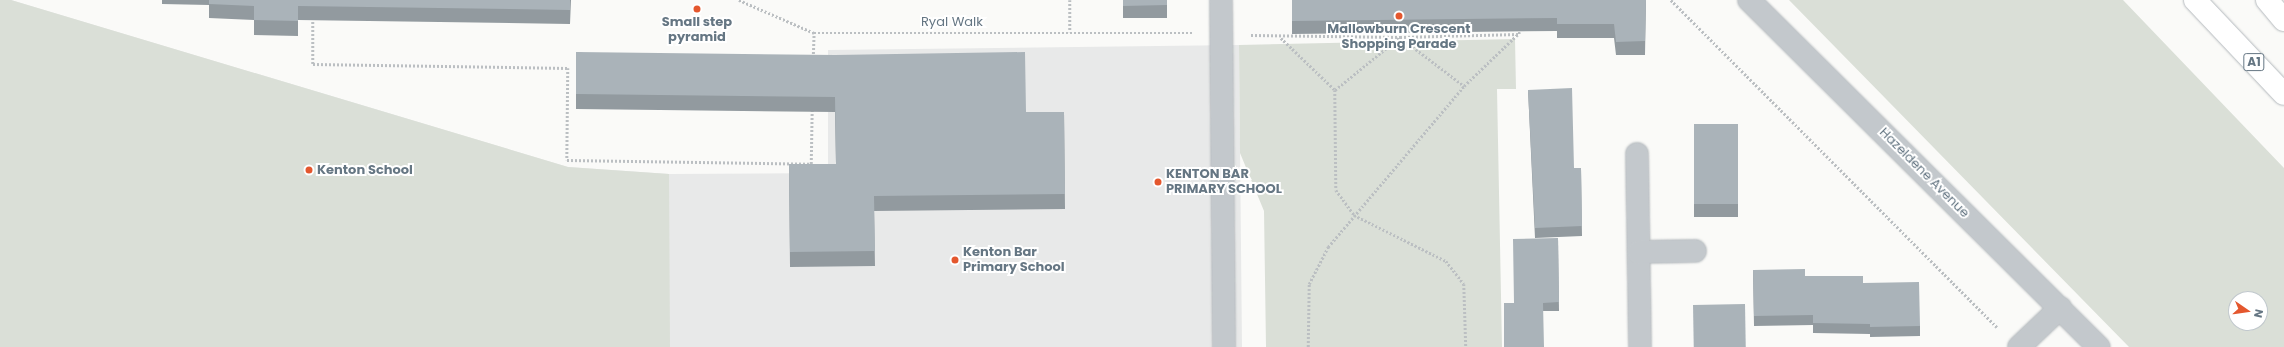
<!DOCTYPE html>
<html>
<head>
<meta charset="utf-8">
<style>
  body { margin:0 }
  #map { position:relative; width:2284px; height:347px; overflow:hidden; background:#fafaf8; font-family:Poppins,sans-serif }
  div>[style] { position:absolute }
  .built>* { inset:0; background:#e8e9e9 }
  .green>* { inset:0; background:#dadfd7 }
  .path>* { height:2.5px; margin-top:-1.25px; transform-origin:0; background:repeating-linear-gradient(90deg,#bbbfc2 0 2px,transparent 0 4px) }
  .roads { filter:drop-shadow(0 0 1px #b4b9bd) drop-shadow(0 0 1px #b4b9bd) }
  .minor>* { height:22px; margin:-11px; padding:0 11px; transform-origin:11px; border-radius:11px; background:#c3c8cc }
  .highway>* { height:22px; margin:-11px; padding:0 11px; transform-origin:11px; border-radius:11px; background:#fff }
  .wall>* { inset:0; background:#929a9f; transform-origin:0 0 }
  .building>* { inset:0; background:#aab3b9; transform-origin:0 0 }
  .dots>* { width:11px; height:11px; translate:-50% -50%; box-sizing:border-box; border:2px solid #fff; border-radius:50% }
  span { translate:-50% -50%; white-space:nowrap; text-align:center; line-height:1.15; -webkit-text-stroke:4px #fff; paint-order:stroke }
  .shield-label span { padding:1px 3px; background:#fff; border:1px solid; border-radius:3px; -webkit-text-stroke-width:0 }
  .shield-label { font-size:12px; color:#657683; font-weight:700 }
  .street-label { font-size:13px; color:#657683 }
  .poi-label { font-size:13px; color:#657683; font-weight:700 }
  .left { translate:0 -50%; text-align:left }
  .north { position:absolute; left:2228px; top:291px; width:40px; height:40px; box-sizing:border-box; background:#fff; border:1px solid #c1c8cd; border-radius:50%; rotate:103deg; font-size:11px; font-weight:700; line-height:16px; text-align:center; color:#657683 }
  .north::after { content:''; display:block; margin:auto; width:14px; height:18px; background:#e4572e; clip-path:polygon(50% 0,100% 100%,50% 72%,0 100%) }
</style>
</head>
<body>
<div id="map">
  <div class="built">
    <i style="clip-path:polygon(0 0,11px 0,568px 167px,669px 174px,828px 173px,828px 50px,1239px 45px,1242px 347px,0 347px)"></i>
  </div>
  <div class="green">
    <i style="clip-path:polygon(0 0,11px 0,568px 167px,669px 174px,670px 347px,0 347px)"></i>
    <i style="clip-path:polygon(evenodd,1789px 0,2123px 0,2284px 168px,2284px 347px,2129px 347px,1789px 0,2236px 299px,2260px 299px,2260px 323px,2236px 323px,2236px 299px)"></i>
    <i style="clip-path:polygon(1515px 39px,1516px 89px,1497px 89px,1502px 347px,1266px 347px,1264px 211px,1240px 153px,1239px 45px)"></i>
  </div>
  <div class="path">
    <i style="left:739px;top:0;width:82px;rotate:23.7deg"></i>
    <i style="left:814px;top:33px;width:378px"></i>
    <i style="left:1070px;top:0;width:32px;rotate:90deg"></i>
    <i style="left:1671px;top:0;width:462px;rotate:45.1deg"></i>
    <i style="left:313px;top:18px;width:46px;rotate:90deg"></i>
    <i style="left:313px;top:64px;width:255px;rotate:0.9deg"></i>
    <i style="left:568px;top:68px;width:92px;rotate:90.6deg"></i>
    <i style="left:567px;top:160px;width:244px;rotate:0.9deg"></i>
    <i style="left:811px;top:164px;width:55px;rotate:-89deg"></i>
    <i style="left:1251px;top:35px;width:149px;rotate:0.8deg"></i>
    <i style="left:1400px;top:37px;width:119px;rotate:-1.4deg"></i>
    <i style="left:1519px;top:34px;width:5px;rotate:-101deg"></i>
    <i style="left:1281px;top:38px;width:75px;rotate:43.9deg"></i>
    <i style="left:1335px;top:90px;width:100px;rotate:89.4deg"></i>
    <i style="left:1336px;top:190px;width:31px;rotate:54deg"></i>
    <i style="left:1354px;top:215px;width:103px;rotate:26.6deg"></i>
    <i style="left:1446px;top:261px;width:29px;rotate:52deg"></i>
    <i style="left:1464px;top:284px;width:63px;rotate:88.2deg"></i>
    <i style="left:813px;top:58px;width:25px;rotate:-88deg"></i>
    <i style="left:1335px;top:90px;width:84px;rotate:-39.2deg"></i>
    <i style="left:1400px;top:37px;width:81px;rotate:37.4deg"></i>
    <i style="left:1308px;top:347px;width:63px;rotate:-89.1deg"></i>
    <i style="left:1309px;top:284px;width:42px;rotate:-62.8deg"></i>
    <i style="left:1328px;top:247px;width:211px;rotate:-49.8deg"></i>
    <i style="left:1464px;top:86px;width:75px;rotate:-43.9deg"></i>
  </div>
  <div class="roads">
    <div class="minor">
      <i style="left:1221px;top:0;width:347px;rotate:89.5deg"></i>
      <i style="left:1749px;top:0;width:493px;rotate:44.8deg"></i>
      <i style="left:1637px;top:154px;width:193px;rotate:89.1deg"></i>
      <i style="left:1639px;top:252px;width:56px;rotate:-1deg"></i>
      <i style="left:2019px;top:347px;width:57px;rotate:-43.6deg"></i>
    </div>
    <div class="highway">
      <i style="left:2195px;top:0;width:129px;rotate:46.6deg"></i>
      <i style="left:2267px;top:0;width:26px;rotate:50deg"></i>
    </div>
  </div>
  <div class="wall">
    <i style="clip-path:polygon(162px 0,571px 0,570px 24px,298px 20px,298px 36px,254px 35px,254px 20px,209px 18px,209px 5px,162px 4px)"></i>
    <i style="left:1123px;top:0;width:44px;height:18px"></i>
    <i style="clip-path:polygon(1292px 0,1646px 0,1645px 55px,1616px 55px,1614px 38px,1557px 38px,1557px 31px,1292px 34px)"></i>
    <i style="clip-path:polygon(576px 52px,1026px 112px,1064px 112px,1065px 209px,874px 211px,875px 266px,790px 267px,789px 164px,836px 164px,835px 112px,576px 109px)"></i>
    <i style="clip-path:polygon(1528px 90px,1574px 168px,1581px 168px,1582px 236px,1535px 238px)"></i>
    <i style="left:1694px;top:124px;width:44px;height:93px"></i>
    <i style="clip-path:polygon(1558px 238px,1559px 311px,1543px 311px,1514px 303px)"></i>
    <i style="clip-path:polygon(1753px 270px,1863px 283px,1920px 326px,1920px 336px,1870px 337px,1870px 334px,1813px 333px,1813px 325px,1754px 326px)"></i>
  </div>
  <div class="building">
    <i style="clip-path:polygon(209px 0,570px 0,570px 10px,298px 6px,298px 21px,254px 20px,254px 6px,209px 4px)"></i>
    <i style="clip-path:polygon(1123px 0,1167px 0,1167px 5px,1123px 6px)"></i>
    <i style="clip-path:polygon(1292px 0,1646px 0,1645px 41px,1616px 42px,1614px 24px,1557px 24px,1557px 18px,1292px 21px)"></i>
    <i style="clip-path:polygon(576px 52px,835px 55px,1025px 52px,1026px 112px,1064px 112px,1065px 194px,874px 196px,875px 251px,790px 252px,789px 164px,836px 164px,835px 97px,576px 94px)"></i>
    <i style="clip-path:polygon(1572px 88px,1574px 168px,1581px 168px,1582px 226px,1535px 228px,1528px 90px)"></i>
    <i style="left:1694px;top:124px;width:44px;height:80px"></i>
    <i style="clip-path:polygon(1558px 238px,1559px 302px,1543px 303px,1544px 347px,1504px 347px,1504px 303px,1514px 303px,1513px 239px)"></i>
    <i style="clip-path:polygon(1805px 269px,1805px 276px,1863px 276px,1863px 283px,1919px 282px,1920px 326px,1870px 327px,1870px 324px,1813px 323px,1813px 315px,1754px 316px,1753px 270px)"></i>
    <i style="left:1745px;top:304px;width:43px;height:52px;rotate:89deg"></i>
  </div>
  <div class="dots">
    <i style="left:697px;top:9px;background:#e4572e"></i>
    <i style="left:1399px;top:16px;background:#e4572e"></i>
    <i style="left:309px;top:170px;background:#e4572e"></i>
    <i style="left:1158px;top:182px;background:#e4572e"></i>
    <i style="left:955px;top:260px;background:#e4572e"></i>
  </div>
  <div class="shield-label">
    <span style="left:2254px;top:62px">A1</span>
  </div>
  <div class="street-label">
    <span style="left:952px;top:22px">Ryal Walk</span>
    <span style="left:1924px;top:173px;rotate:45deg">Hazeldene Avenue</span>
  </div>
  <div class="poi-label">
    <span style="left:697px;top:30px">Small step<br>pyramid</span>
    <span style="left:1399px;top:37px">Mallowburn Crescent<br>Shopping Parade</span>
    <span class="left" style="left:317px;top:170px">Kenton School</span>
    <span class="left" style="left:1166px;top:182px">KENTON BAR<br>PRIMARY SCHOOL</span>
    <span class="left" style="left:963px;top:260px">Kenton Bar<br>Primary School</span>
  </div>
  <div class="north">N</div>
</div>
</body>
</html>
